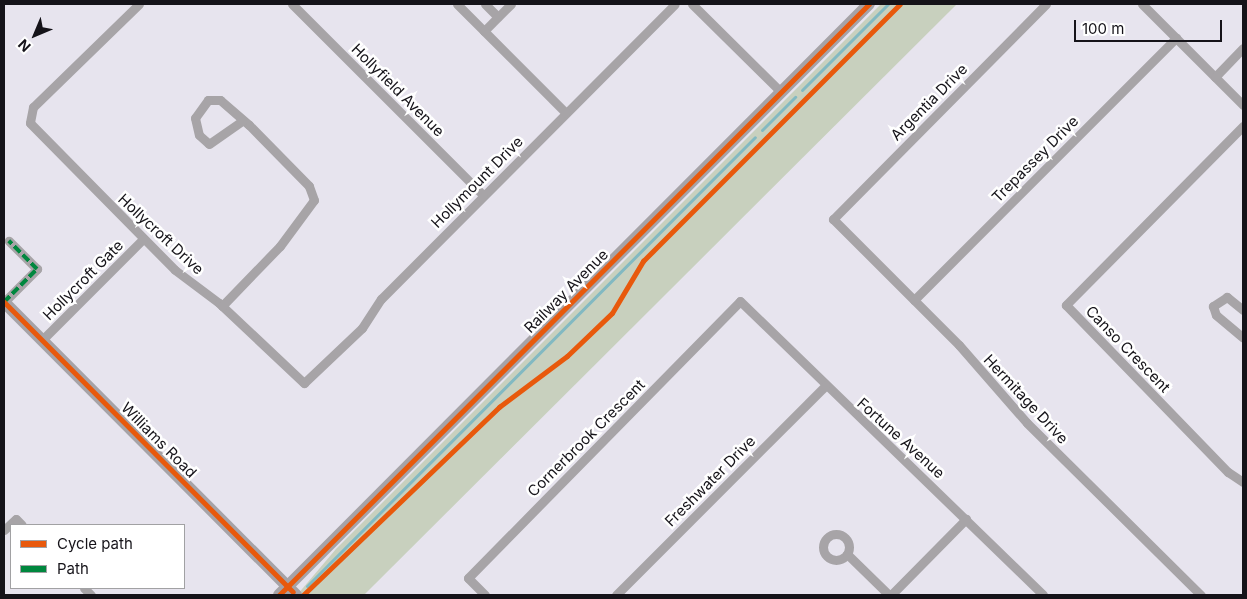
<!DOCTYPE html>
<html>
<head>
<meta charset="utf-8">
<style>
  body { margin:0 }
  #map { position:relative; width:1247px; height:599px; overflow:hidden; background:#e7e4ee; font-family:Inter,sans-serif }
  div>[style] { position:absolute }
  .green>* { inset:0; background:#c8d0be }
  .stream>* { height:3px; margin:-1.5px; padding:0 1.5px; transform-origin:1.5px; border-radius:1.5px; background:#82b9c2 }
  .street>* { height:9px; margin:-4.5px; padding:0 4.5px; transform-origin:4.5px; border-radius:4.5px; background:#a7a4a7 }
  .street>.ring { margin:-4.5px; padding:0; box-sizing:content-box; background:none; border:9px solid #a7a4a7; border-radius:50% }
  .secondary>* { height:12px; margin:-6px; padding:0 6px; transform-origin:6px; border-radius:6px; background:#a6a3a7 }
  .quiet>* { height:4px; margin-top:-2px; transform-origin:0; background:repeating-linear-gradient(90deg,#00873e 0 8px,transparent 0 12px) }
  .cycleway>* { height:5px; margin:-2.5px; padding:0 2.5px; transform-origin:2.5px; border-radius:2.5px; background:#e8590c }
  span { translate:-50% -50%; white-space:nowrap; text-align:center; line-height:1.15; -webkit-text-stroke:5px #fff; paint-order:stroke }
  .street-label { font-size:15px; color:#151319 }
  .frame { position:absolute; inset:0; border:5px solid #151319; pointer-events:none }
  .legend { position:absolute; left:10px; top:524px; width:175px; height:65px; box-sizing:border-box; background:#fff; border:1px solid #a1a1a3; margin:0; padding:6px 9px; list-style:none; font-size:15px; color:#151319 }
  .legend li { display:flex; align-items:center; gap:10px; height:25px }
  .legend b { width:25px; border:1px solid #a1a1a3 }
  .north { position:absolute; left:10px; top:10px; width:50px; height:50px; -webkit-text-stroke:4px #fff; paint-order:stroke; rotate:225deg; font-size:14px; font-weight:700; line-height:20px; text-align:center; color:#151319 }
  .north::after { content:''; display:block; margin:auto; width:18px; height:22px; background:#151319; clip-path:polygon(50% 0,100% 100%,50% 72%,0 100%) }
  .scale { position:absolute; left:1074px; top:20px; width:148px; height:22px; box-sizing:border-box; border:2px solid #151319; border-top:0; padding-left:6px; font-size:15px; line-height:18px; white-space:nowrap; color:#151319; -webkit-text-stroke:4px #fff; paint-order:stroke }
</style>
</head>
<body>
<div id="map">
  <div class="green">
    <i style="clip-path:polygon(881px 4px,957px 4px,364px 595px,297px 595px,336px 549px)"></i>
  </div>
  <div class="stream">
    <i style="left:802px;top:90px;width:122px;rotate:-45deg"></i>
    <i style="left:762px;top:130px;width:47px;rotate:-45deg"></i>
    <i style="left:307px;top:586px;width:634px;rotate:-45.06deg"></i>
  </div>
  <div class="street">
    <i style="left:139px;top:4px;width:148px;rotate:135.8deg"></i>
    <i style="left:33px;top:107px;width:16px;rotate:101deg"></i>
    <i style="left:30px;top:123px;width:206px;rotate:45.4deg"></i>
    <i style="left:175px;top:270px;width:55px;rotate:36.9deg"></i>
    <i style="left:219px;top:303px;width:117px;rotate:43.3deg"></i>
    <i style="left:304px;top:383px;width:80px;rotate:-43.5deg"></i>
    <i style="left:362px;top:328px;width:35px;rotate:-57deg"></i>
    <i style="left:381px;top:299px;width:416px;rotate:-45.1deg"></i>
    <i style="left:292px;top:4px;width:270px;rotate:45deg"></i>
    <i style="left:457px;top:4px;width:38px;rotate:45deg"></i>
    <i style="left:485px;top:4px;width:18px;rotate:45deg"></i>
    <i style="left:511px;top:4px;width:38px;rotate:135deg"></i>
    <i style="left:484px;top:31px;width:115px;rotate:45deg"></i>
    <i style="left:692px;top:4px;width:125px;rotate:44.7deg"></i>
    <i style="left:1046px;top:4px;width:303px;rotate:134.7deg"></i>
    <i style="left:833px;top:219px;width:178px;rotate:45deg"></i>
    <i style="left:959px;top:345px;width:103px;rotate:48.9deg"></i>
    <i style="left:1027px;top:423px;width:245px;rotate:44.7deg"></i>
    <i style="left:1142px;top:4px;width:143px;rotate:45deg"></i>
    <i style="left:1215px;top:77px;width:40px;rotate:-46deg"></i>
    <i style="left:1243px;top:126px;width:252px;rotate:134.7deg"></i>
    <i style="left:1066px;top:305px;width:233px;rotate:45.9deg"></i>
    <i style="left:1228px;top:472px;width:18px;rotate:34deg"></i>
    <i style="left:914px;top:300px;width:371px;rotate:-45deg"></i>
    <i style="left:4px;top:302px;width:47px;rotate:-45deg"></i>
    <i style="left:37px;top:269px;width:40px;rotate:-135deg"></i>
    <i style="left:222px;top:306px;width:83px;rotate:-46deg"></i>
    <i style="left:280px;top:246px;width:57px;rotate:-53.5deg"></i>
    <i style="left:314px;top:200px;width:15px;rotate:-110deg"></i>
    <i style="left:309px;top:186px;width:86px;rotate:-134.5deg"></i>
    <i style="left:249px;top:125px;width:38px;rotate:-139deg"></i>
    <i style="left:220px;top:100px;width:12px;rotate:180deg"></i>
    <i style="left:208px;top:100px;width:22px;rotate:126deg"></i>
    <i style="left:195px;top:118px;width:17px;rotate:77deg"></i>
    <i style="left:199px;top:135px;width:13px;rotate:42deg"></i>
    <i style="left:209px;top:144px;width:40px;rotate:-34.9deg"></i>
    <i style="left:1243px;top:310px;width:21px;rotate:-141deg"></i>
    <i style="left:1227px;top:297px;width:17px;rotate:147deg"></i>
    <i style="left:1213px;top:306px;width:9px;rotate:72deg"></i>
    <i style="left:1216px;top:315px;width:35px;rotate:40deg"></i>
    <i style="left:42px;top:340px;width:143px;rotate:-45deg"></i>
    <i style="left:4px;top:530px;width:16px;rotate:-43deg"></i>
    <i style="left:16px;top:519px;width:8px;rotate:45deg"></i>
    <i class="ring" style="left:823px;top:534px;width:17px;height:17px"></i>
    <i style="left:847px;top:554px;width:59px;rotate:44.3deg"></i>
    <i style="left:84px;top:588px;width:10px;rotate:45deg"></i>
    <i style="left:485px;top:595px;width:24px;rotate:-135deg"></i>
    <i style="left:468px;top:578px;width:388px;rotate:-45.5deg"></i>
    <i style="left:740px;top:301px;width:422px;rotate:44.1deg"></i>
    <i style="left:616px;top:595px;width:296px;rotate:-45deg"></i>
    <i style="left:891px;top:595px;width:107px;rotate:-45.4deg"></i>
  </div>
  <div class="secondary">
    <i style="left:4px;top:302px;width:414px;rotate:45.1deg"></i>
    <i style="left:279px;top:595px;width:835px;rotate:-45.05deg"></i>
  </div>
  <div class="quiet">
    <i style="left:4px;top:302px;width:47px;rotate:-45deg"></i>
    <i style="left:37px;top:269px;width:40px;rotate:-135deg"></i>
  </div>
  <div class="cycleway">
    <i style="left:4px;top:302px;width:409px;rotate:45.1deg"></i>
    <i style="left:279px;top:595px;width:835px;rotate:-45.05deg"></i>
    <i style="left:303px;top:595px;width:272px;rotate:-43.8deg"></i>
    <i style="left:499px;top:407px;width:85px;rotate:-36.9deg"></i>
    <i style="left:567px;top:356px;width:62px;rotate:-43.7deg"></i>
    <i style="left:612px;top:313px;width:61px;rotate:-59.2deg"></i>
    <i style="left:643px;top:261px;width:363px;rotate:-45deg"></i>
  </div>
  <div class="street-label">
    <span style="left:398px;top:90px;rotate:45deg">Hollyfield Avenue</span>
    <span style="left:929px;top:102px;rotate:-45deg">Argentia Drive</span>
    <span style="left:1035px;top:159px;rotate:-45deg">Trepassey Drive</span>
    <span style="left:477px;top:182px;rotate:-45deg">Hollymount Drive</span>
    <span style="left:161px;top:234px;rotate:43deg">Hollycroft Drive</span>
    <span style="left:83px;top:280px;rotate:-45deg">Hollycroft Gate</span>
    <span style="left:566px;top:291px;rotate:-45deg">Railway Avenue</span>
    <span style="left:1128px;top:349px;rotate:46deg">Canso Crescent</span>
    <span style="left:1026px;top:399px;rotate:47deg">Hermitage Drive</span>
    <span style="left:586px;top:438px;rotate:-45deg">Cornerbrook Crescent</span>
    <span style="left:901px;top:438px;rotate:42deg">Fortune Avenue</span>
    <span style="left:159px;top:440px;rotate:45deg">Williams Road</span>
    <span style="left:710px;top:481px;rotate:-45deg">Freshwater Drive</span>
  </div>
  <div class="frame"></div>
  <ul class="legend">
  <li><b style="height:6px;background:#e8590c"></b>Cycle path</li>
  <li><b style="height:6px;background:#00873e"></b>Path</li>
  </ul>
  <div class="north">N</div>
  <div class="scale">100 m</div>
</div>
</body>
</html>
